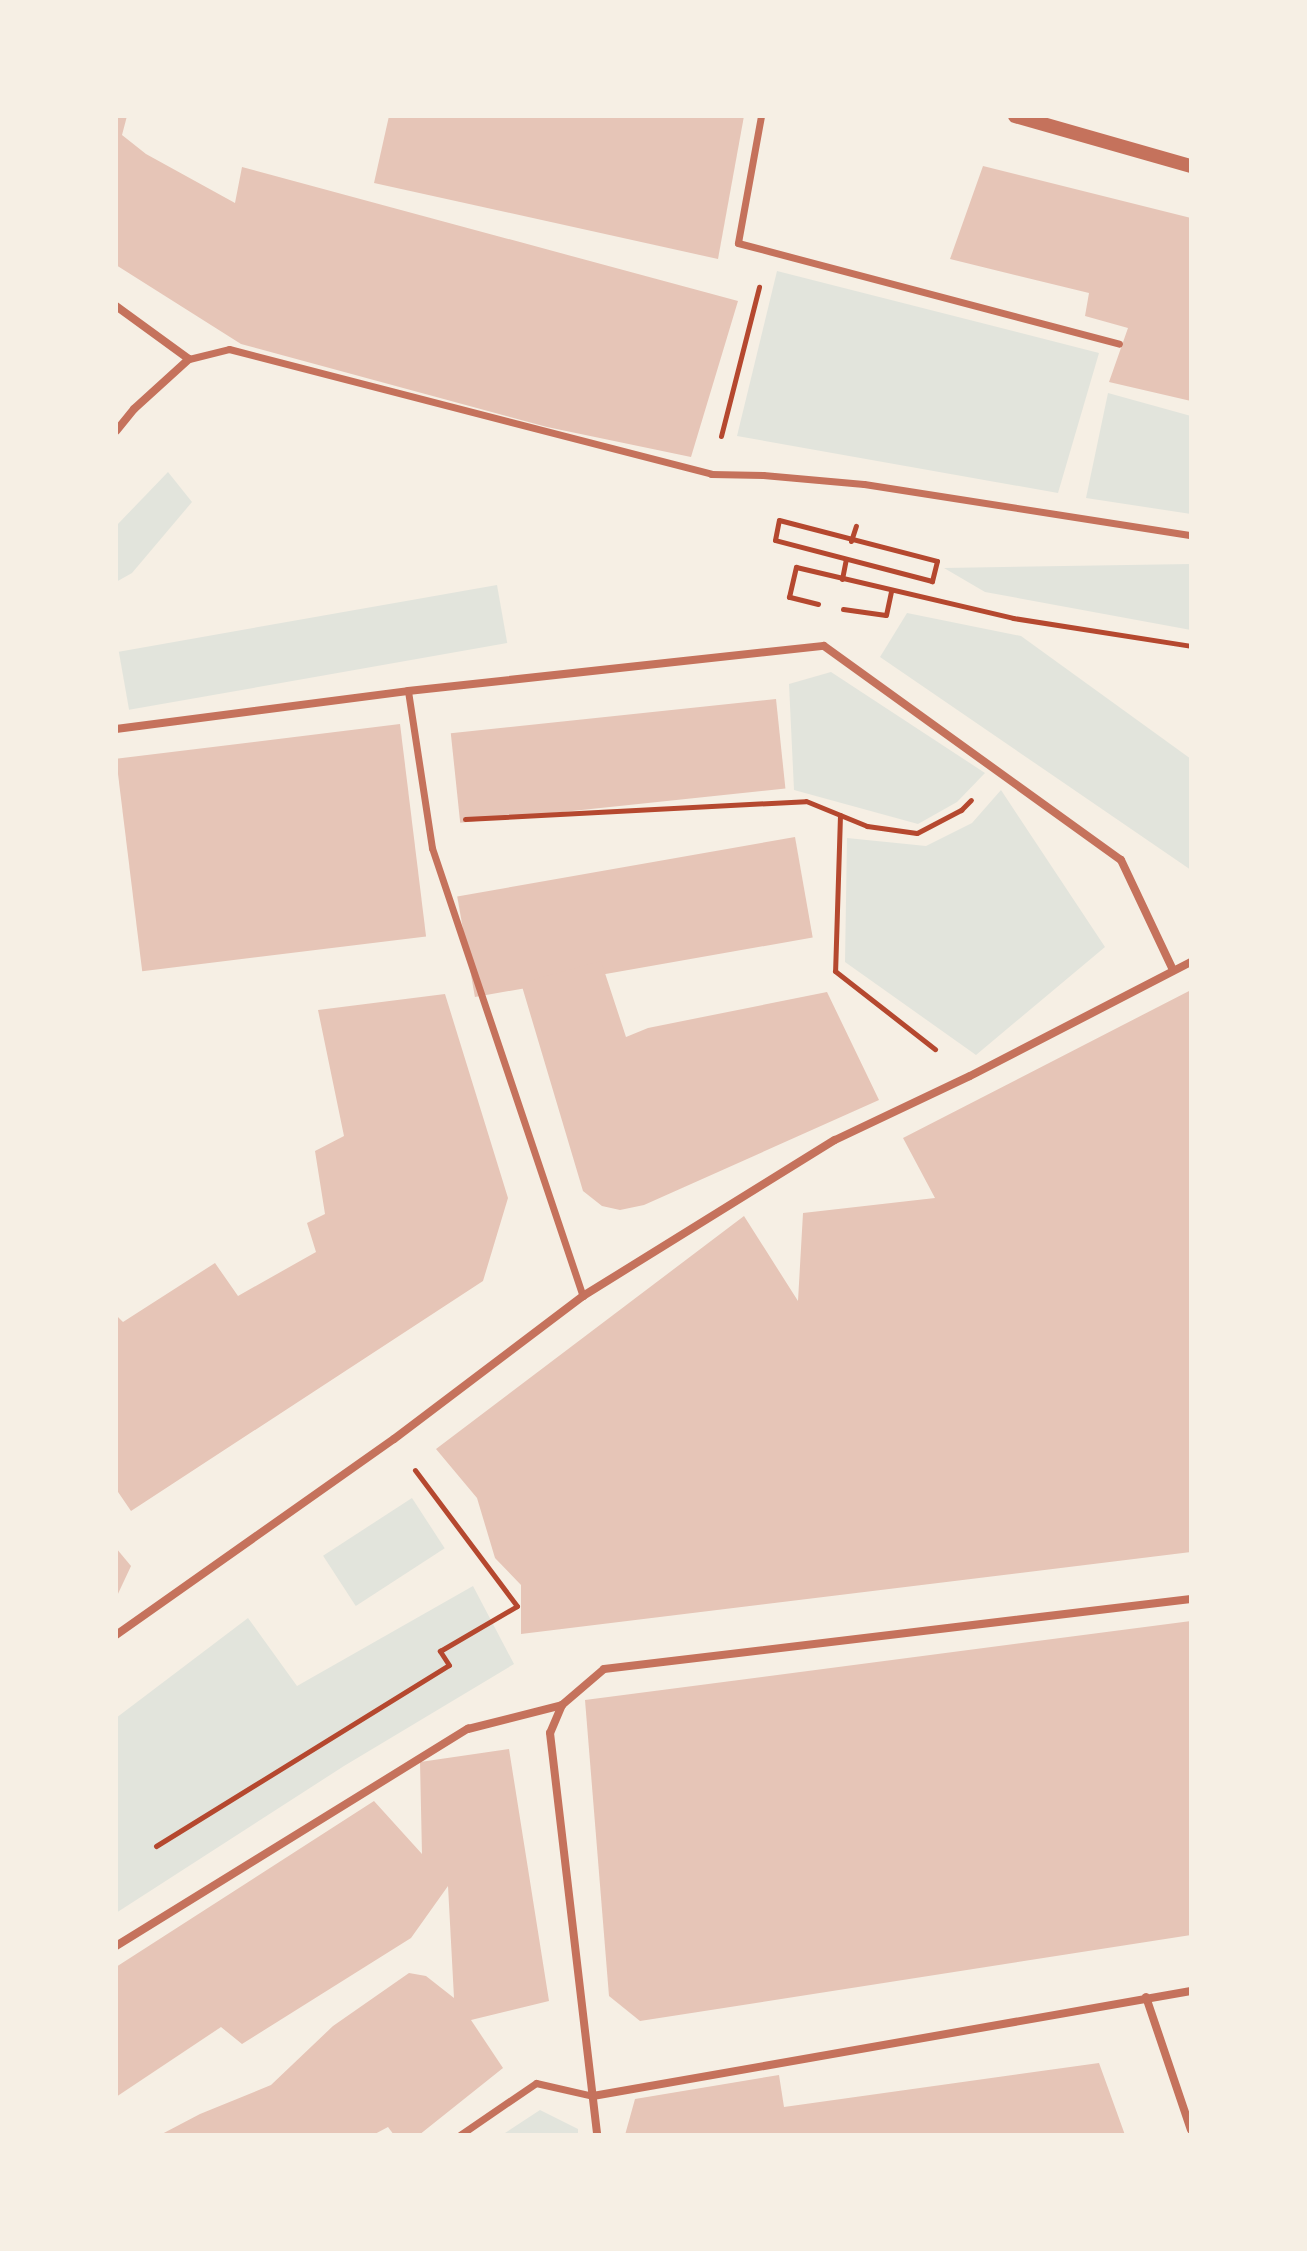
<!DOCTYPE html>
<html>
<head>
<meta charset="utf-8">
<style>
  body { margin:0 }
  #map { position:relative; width:1307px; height:2251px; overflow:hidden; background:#f6efe4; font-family:"Golos Text",sans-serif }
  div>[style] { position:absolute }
  .green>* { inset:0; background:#e2e4dc; transform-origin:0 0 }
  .building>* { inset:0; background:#e6c5b7; transform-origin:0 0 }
  .path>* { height:5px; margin:-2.5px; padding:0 2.5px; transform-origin:2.5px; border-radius:2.5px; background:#b5482f }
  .pedestrian>* { height:7px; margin:-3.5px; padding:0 3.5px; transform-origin:3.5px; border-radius:3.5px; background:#c5725c }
  .minor>* { height:8px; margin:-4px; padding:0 4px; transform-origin:4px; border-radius:4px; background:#c5725c }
  .tertiary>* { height:14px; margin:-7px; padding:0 7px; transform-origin:7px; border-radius:7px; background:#c5725c }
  span { translate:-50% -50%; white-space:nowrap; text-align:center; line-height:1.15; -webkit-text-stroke:8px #f6efe4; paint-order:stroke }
  .frame { position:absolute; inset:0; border:118px solid #f6efe4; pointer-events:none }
</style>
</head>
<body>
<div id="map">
  <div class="green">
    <i style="clip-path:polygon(777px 271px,1099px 353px,1058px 493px,737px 436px)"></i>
    <i style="clip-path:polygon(1108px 393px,1191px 416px,1191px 514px,1086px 498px)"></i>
    <i style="clip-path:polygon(168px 472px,192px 502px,132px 573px,116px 582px,116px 526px)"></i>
    <i style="clip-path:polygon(1191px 564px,1191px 630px,985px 592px,944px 568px)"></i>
    <i style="left:497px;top:585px;width:59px;height:384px;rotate:80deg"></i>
    <i style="clip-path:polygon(907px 613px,1021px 636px,1191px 759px,1191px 870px,880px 657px)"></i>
    <i style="clip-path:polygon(831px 672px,985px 773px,957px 802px,918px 824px,794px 790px,789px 684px)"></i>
    <i style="clip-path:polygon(1001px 790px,1105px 947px,976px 1055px,845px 962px,847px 838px,926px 846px,972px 823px)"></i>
    <i style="left:412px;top:1498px;width:60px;height:106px;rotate:57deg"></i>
    <i style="clip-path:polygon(473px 1586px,514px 1664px,344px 1766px,116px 1913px,116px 1718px,248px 1618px,297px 1686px)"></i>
    <i style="clip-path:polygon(540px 2110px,578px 2129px,578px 2135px,502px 2135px)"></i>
  </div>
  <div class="building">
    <i style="clip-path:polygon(116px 116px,127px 116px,122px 135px,146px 154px,235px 203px,242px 167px,738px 301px,691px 457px,547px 427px,241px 344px,116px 265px)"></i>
    <i style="clip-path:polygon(389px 116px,744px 116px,718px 259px,374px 183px)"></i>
    <i style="clip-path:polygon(983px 166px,1191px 218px,1191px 401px,1109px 382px,1128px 328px,1085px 316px,1089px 293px,950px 259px)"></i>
    <i style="left:776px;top:699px;width:90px;height:327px;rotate:84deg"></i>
    <i style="left:400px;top:724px;width:214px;height:286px;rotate:83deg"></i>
    <i style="left:795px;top:837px;width:102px;height:343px;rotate:80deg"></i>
    <i style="clip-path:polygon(601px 961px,626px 1037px,648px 1028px,827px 992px,879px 1100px,644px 1205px,620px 1210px,602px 1206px,583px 1191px,521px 983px)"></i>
    <i style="clip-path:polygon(1191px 990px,1191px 1552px,521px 1634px,521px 1585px,495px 1558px,477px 1498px,436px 1449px,744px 1216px,798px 1301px,803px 1213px,935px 1198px,903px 1138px)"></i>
    <i style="clip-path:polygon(445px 994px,508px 1198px,483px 1281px,131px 1511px,116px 1489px,116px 1315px,123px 1322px,215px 1263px,238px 1296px,316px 1252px,307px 1223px,325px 1214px,315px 1151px,344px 1136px,318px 1010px)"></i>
    <i style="clip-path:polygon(116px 1548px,131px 1566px,116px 1598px)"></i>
    <i style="clip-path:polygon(1191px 1621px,1191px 1935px,640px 2021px,609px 1996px,585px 1700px)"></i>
    <i style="clip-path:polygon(509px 1749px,549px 2001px,471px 2020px,503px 2068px,419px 2135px,394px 2135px,388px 2127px,373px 2135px,160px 2135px,200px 2114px,271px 2085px,333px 2026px,409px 1973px,426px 1976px,454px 1998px,448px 1886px,411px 1938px,242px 2044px,221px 2027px,116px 2097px,116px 1967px,374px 1801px,422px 1854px,420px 1762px)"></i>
    <i style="clip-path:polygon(1099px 2063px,1125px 2135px,625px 2135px,635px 2099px,779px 2075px,784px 2107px)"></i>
  </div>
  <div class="path">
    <i style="left:721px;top:436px;width:154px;rotate:-75.7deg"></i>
    <i style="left:779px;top:520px;width:163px;rotate:14.5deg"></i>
    <i style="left:937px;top:561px;width:21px;rotate:104deg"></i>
    <i style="left:932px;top:581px;width:162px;rotate:-165.4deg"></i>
    <i style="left:775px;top:540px;width:20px;rotate:-79deg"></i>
    <i style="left:851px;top:541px;width:16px;rotate:-72deg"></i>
    <i style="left:842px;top:579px;width:20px;rotate:-79deg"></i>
    <i style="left:818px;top:604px;width:30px;rotate:-166deg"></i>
    <i style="left:789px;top:597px;width:31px;rotate:-77deg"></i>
    <i style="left:796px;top:567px;width:223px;rotate:13.2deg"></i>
    <i style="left:1013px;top:618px;width:180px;rotate:8.9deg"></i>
    <i style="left:843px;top:609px;width:43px;rotate:7.9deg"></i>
    <i style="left:886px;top:615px;width:25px;rotate:-78deg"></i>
    <i style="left:840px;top:815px;width:156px;rotate:91.8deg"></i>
    <i style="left:835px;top:971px;width:127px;rotate:38deg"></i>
    <i style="left:465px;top:819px;width:341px;rotate:-3deg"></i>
    <i style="left:806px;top:801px;width:66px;rotate:22.3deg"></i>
    <i style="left:867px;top:826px;width:50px;rotate:8deg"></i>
    <i style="left:917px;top:833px;width:50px;rotate:-27.6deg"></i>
    <i style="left:961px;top:810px;width:14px;rotate:-45deg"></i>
    <i style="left:156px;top:1846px;width:344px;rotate:-31.7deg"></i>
    <i style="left:449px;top:1665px;width:17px;rotate:-123deg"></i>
    <i style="left:440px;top:1651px;width:89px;rotate:-30.3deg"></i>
    <i style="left:517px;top:1606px;width:170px;rotate:-126.9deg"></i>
  </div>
  <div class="pedestrian">
    <i style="left:761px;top:116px;width:129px;rotate:100.3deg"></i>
    <i style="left:738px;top:243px;width:394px;rotate:14.8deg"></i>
    <i style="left:189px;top:359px;width:41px;rotate:-14deg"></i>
    <i style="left:229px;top:349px;width:498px;rotate:14.5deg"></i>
    <i style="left:711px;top:474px;width:52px;rotate:1.1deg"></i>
    <i style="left:763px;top:475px;width:101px;rotate:5.1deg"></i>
    <i style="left:864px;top:484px;width:331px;rotate:8.9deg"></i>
    <i style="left:408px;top:691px;width:159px;rotate:81.3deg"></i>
    <i style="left:432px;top:848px;width:473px;rotate:71.4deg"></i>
    <i style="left:460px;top:2135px;width:92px;rotate:-34.4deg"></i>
    <i style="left:536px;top:2083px;width:58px;rotate:12.8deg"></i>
  </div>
  <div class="minor">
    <i style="left:116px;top:306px;width:90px;rotate:36deg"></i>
    <i style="left:189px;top:359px;width:74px;rotate:137.7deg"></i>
    <i style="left:134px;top:409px;width:28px;rotate:129deg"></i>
    <i style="left:116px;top:729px;width:294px;rotate:-7.4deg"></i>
    <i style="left:408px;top:691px;width:418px;rotate:-6.2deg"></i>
    <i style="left:824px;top:646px;width:366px;rotate:35.8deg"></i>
    <i style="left:1121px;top:860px;width:122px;rotate:64.7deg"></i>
    <i style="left:116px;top:1635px;width:340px;rotate:-35.2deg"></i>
    <i style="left:394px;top:1439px;width:237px;rotate:-37.1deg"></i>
    <i style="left:583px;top:1296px;width:296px;rotate:-31.8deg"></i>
    <i style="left:835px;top:1140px;width:149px;rotate:-25.4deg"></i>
    <i style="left:970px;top:1076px;width:249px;rotate:-27.3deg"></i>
    <i style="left:562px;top:1705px;width:30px;rotate:113deg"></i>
    <i style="left:550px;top:1733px;width:405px;rotate:83.3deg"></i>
    <i style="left:116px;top:1946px;width:414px;rotate:-31.7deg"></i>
    <i style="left:468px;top:1729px;width:97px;rotate:-14.3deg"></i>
    <i style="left:562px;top:1705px;width:55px;rotate:-40.6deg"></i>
    <i style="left:604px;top:1669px;width:591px;rotate:-6.8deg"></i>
    <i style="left:1146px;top:1997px;width:140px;rotate:71.3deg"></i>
    <i style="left:593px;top:2096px;width:607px;rotate:-9.96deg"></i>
  </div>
  <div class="tertiary">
    <i style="left:1015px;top:116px;width:183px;rotate:15.9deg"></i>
  </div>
  <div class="frame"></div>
</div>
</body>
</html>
